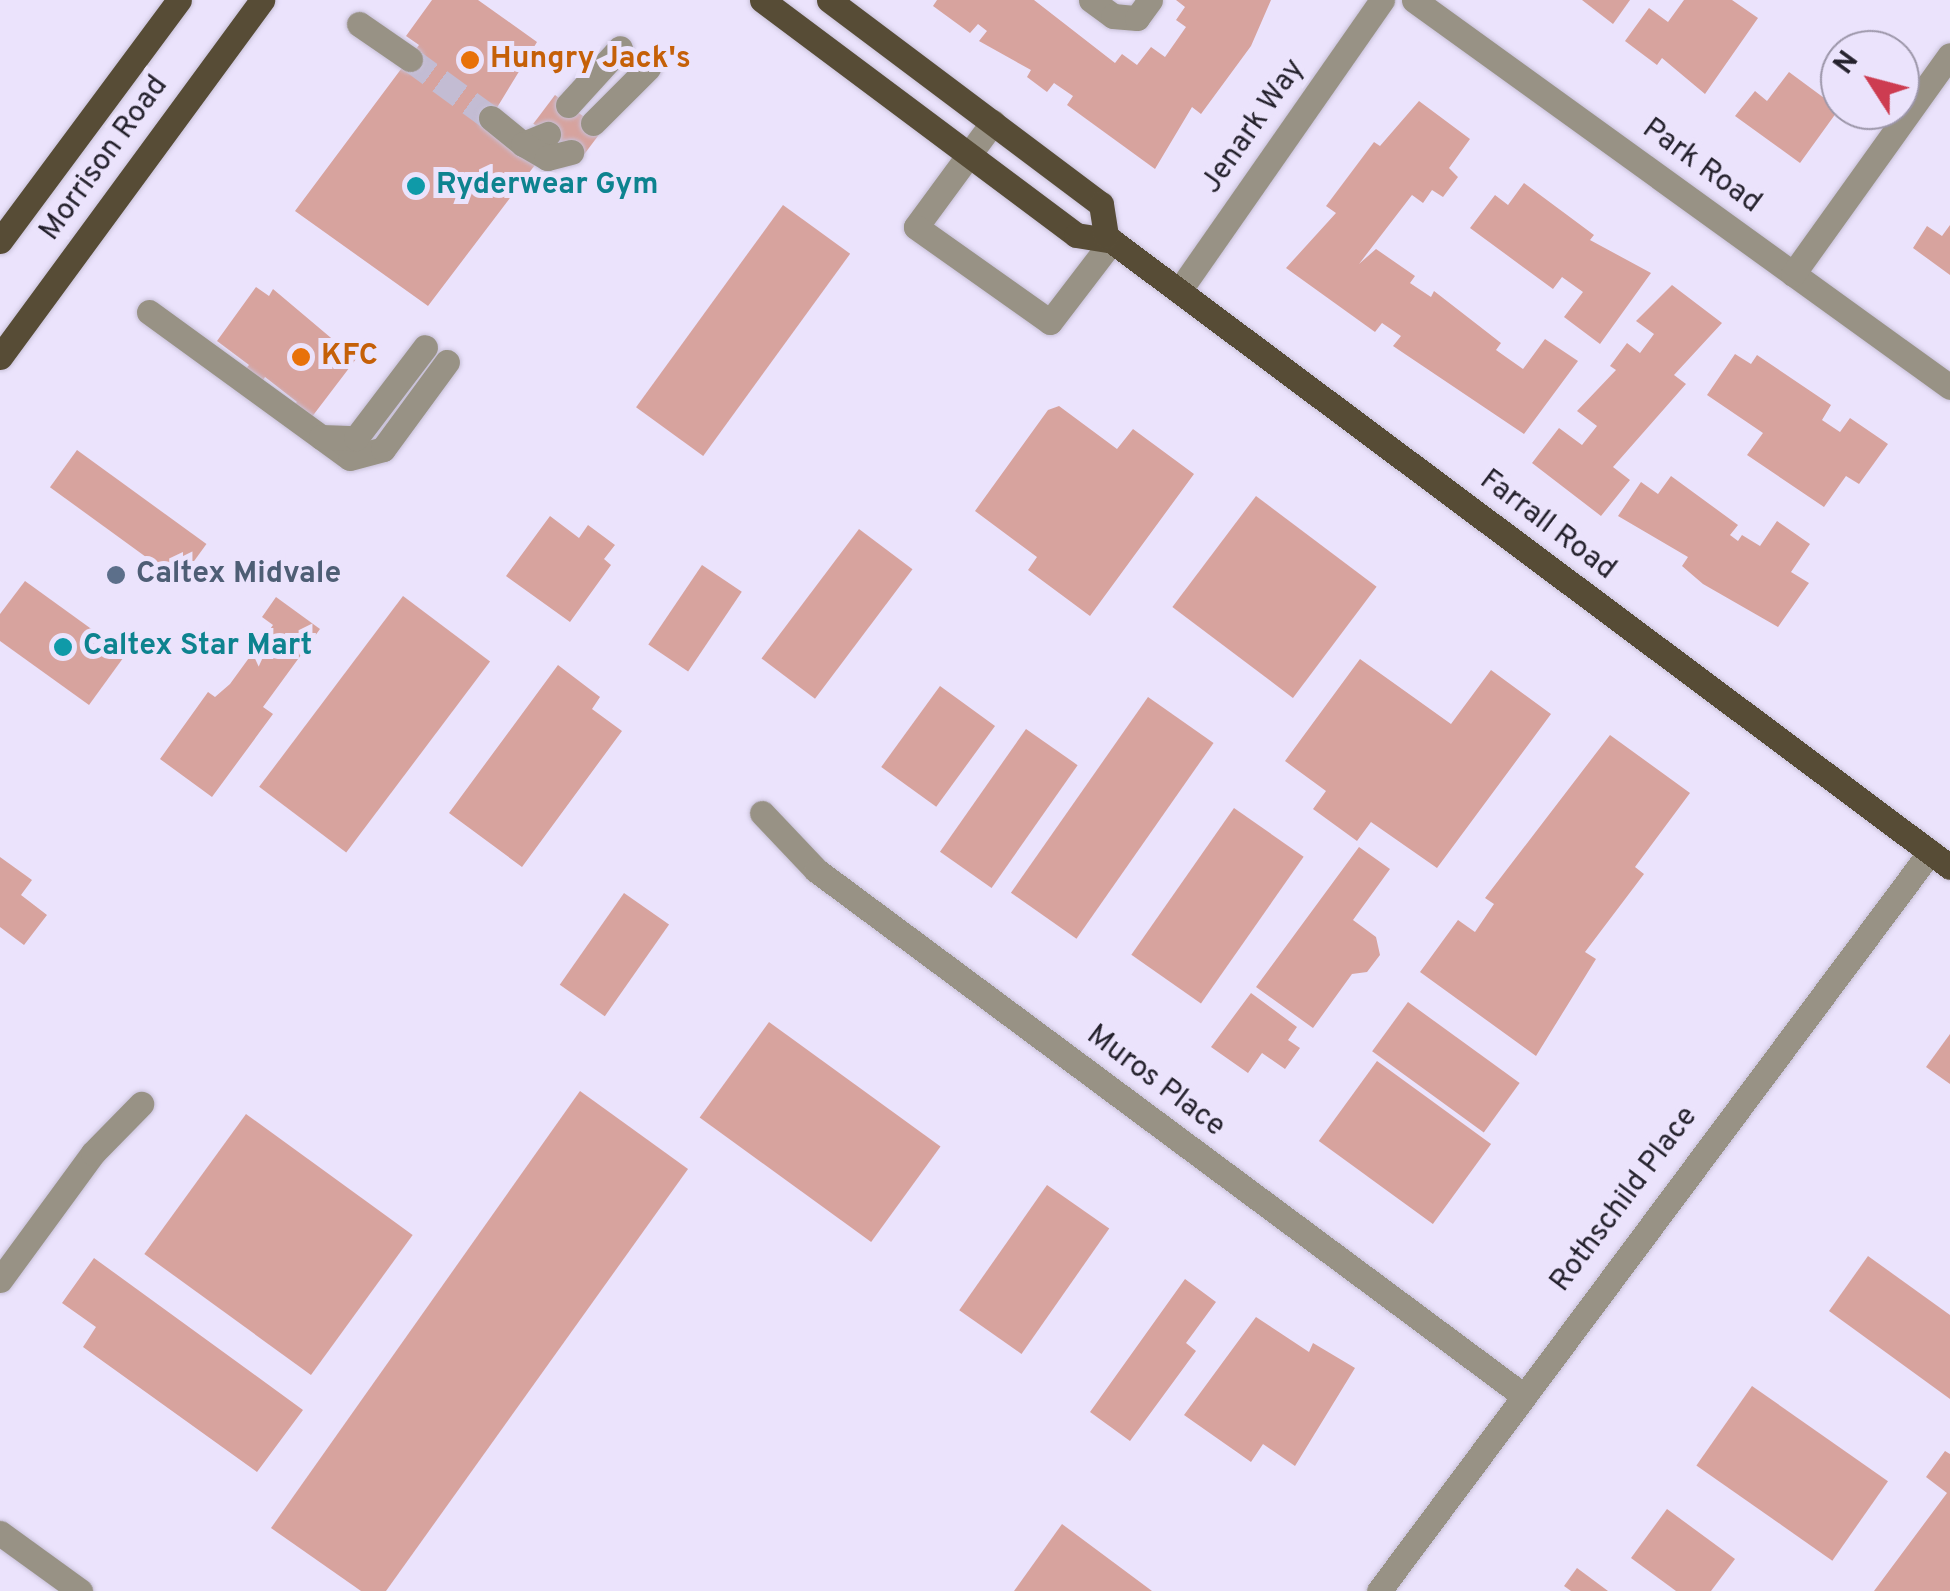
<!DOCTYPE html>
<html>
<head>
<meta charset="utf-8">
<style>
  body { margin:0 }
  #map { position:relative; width:1950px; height:1591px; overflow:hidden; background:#ebe3fc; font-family:Overpass,sans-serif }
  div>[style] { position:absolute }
  .building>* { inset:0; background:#d7a39e; transform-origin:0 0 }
  .minor-tunnel>* { height:25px; margin-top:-12.5px; transform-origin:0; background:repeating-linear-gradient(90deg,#c3bcd3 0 25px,transparent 0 37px) }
  .roads { filter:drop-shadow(0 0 2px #c7c0d7) drop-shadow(0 0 2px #c7c0d7) }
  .minor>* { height:25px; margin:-12.5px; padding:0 12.5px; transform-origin:12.5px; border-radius:12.5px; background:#989285 }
  .major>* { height:25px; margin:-12.5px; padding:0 12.5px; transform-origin:12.5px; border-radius:12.5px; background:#574c36 }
  .dots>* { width:28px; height:28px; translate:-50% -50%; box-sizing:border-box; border:5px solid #ebe3fc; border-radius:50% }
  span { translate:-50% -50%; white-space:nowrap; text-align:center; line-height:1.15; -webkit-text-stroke:10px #ebe3fc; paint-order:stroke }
  .food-label { font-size:30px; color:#c56008; font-weight:700 }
  .left { translate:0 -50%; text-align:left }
  .street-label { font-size:30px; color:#25222d }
  .culture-label { font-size:30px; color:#0d838f; font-weight:700 }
  .service-label { font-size:30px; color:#4e5e75; font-weight:700 }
  .north { position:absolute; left:1820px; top:30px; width:100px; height:100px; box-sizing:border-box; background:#ebe3fc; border:2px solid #9c96a9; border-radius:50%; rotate:306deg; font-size:28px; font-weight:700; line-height:40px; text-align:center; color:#25222d }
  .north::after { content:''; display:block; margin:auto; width:35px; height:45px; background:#cd3c51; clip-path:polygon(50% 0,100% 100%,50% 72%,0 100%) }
</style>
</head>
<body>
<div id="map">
  <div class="building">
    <i style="clip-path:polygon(432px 0,478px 0,537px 42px,487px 124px,538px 161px,428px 306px,295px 211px,419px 45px,406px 36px)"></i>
    <i style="clip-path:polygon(937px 0,1034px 0,1115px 63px,1122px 54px,1137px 65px,1151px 47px,1165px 57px,1186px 27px,1176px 20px,1185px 7px,1176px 0,1271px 0,1251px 46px,1201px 114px,1192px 107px,1155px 169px,1067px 105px,1073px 96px,1054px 83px,1047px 92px,1027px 77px,1031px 70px,979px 41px,987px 31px,978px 24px,970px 33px,933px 6px)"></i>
    <i style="clip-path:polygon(1582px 0,1630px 0,1613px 24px)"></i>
    <i style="clip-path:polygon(1684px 0,1732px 0,1758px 18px,1705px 94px,1662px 58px,1657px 65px,1625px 41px,1649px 8px,1668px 22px)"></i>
    <i style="clip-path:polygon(1789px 72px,1839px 109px,1800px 163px,1735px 116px,1755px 91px,1767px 101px)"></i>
    <i style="left:555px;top:95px;width:59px;height:36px;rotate:37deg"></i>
    <i style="clip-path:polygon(1419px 101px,1470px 139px,1449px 168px,1458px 177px,1443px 197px,1432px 190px,1423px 203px,1412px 195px,1359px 264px,1376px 249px,1415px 276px,1410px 283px,1431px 297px,1434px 291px,1501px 343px,1496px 350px,1523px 369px,1545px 339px,1578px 361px,1524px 434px,1393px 346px,1401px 336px,1382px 323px,1375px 332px,1286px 268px,1336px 213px,1326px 206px,1374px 142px,1380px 146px)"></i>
    <i style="clip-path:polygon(1524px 183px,1594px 235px,1590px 240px,1651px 273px,1600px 344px,1564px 317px,1583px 292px,1562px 277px,1553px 289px,1470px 228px,1495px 195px,1508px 205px)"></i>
    <i style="left:783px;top:205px;width:83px;height:250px;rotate:36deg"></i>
    <i style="clip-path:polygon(1950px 225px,1950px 275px,1913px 248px,1927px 226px,1942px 236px)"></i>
    <i style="clip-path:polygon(1672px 285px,1722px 323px,1674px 375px,1686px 384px,1613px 467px,1630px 480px,1601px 516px,1532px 463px,1559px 428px,1582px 445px,1597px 426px,1577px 411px,1616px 370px,1610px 366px,1627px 343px,1640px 353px,1654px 334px,1636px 321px)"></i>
    <i style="clip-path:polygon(256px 287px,269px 296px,273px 289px,356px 359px,308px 422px,291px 408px,297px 402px,265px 377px,260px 385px,244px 371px,249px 365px,217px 341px)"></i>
    <i style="clip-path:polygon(1735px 354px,1751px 364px,1757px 355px,1831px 405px,1822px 420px,1840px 432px,1850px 418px,1888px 444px,1859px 484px,1846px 476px,1824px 507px,1747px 455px,1763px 433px,1707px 395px)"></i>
    <i style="clip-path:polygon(1059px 406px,1117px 449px,1133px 429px,1194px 474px,1090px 616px,1028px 570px,1037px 557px,975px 511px,1048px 410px)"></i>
    <i style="left:77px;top:450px;width:160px;height:46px;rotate:36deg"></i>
    <i style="clip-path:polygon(1671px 476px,1738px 525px,1730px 535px,1738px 541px,1742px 535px,1760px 546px,1777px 521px,1810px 544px,1791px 572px,1809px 583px,1778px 627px,1703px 584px,1682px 566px,1688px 557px,1618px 516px,1641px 482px,1658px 494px)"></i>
    <i style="left:1256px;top:496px;width:151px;height:139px;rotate:37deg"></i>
    <i style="clip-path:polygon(550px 516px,579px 538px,588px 525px,615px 545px,604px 559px,611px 565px,570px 622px,506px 576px)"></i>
    <i style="left:859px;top:529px;width:67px;height:162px;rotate:37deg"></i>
    <i style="left:702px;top:565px;width:48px;height:96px;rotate:34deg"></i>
    <i style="clip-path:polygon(25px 581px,126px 654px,89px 705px,0 641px,0 614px)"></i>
    <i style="left:403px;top:596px;width:109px;height:239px;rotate:37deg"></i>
    <i style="clip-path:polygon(276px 597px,320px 629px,263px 707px,273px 714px,212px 797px,160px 759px,208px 692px,215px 697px,230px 684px,273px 625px,262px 617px)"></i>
    <i style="clip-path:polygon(1360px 659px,1451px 724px,1491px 670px,1551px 714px,1437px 868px,1371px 822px,1357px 841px,1313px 809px,1326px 791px,1285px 761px)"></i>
    <i style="clip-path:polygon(558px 665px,600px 697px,592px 709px,622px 731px,522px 867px,449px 813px)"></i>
    <i style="left:940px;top:686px;width:68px;height:100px;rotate:36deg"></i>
    <i style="left:1148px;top:697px;width:80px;height:239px;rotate:35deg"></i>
    <i style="left:1026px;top:729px;width:63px;height:150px;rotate:35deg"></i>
    <i style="clip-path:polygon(1610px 735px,1690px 793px,1635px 867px,1644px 874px,1585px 952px,1596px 959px,1536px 1056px,1420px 972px,1458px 920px,1475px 932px,1494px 904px,1485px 898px)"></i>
    <i style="left:1234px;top:808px;width:85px;height:179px;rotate:35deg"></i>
    <i style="clip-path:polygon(1359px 847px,1390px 869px,1353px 920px,1376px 937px,1380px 955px,1367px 972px,1352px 974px,1313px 1028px,1256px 987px)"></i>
    <i style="clip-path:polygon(0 857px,32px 880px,21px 895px,47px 915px,24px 945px,0 927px)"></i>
    <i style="left:624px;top:893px;width:55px;height:112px;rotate:35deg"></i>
    <i style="clip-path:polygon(1251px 993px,1297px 1027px,1288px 1040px,1300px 1048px,1285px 1069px,1262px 1053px,1248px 1073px,1211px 1047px)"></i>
    <i style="left:1408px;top:1002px;width:138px;height:61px;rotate:36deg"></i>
    <i style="left:769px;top:1022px;width:212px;height:118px;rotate:36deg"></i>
    <i style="clip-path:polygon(1950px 1034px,1950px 1084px,1926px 1067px)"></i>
    <i style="left:1377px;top:1061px;width:141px;height:99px;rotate:36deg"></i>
    <i style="clip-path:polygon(580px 1091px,688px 1169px,386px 1591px,361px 1591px,271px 1528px)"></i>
    <i style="left:246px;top:1114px;width:206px;height:173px;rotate:36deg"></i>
    <i style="left:1047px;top:1185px;width:76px;height:153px;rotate:35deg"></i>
    <i style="clip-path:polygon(1868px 1256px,1950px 1315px,1950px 1399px,1829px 1311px)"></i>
    <i style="clip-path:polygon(94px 1258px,303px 1410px,257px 1472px,83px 1347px,96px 1327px,62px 1303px)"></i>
    <i style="clip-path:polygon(1185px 1279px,1216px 1302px,1186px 1343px,1196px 1351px,1130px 1441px,1090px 1412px)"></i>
    <i style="clip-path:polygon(1256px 1317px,1309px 1352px,1313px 1343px,1355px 1368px,1295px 1466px,1263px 1444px,1251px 1462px,1184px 1415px)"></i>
    <i style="left:1752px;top:1386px;width:166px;height:97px;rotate:35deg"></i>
    <i style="clip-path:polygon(1945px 1451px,1950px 1454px,1950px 1591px,1874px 1591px,1947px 1493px,1926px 1477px)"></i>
    <i style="clip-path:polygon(1667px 1509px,1735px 1559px,1711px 1591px,1676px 1591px,1631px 1558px)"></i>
    <i style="clip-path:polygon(1062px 1524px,1152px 1591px,1014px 1591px)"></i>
    <i style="clip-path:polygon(1577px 1568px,1608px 1591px,1571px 1591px,1564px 1586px)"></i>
  </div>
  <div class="minor-tunnel">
    <i style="left:410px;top:59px;width:100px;rotate:36.1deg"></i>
  </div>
  <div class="roads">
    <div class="minor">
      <i style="left:1091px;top:0;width:27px;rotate:36deg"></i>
      <i style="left:1113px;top:16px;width:24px;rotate:5deg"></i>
      <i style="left:1137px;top:18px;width:22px;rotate:-54deg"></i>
      <i style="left:1414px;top:0;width:661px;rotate:35.83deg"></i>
      <i style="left:359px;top:24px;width:62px;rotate:34.5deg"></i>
      <i style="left:568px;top:105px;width:77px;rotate:-47.6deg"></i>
      <i style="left:491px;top:118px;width:41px;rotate:39.1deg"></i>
      <i style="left:523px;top:144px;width:27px;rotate:-22deg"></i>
      <i style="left:993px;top:122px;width:130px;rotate:126.3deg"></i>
      <i style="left:916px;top:227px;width:164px;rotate:35.3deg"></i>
      <i style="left:1050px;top:322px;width:102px;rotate:-52.6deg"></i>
      <i style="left:593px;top:123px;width:78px;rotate:-45deg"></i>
      <i style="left:523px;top:144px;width:28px;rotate:30deg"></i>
      <i style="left:547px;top:158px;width:25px;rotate:-14deg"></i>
      <i style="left:1793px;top:274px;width:269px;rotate:-54.4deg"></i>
      <i style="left:1179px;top:291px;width:355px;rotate:-55.1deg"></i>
      <i style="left:149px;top:312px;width:248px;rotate:36deg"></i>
      <i style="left:350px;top:458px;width:34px;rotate:-15deg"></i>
      <i style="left:383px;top:449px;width:108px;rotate:-53.7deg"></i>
      <i style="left:321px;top:437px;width:35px;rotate:2deg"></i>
      <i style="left:356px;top:438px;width:114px;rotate:-52.8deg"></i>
      <i style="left:762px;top:813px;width:79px;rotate:46.5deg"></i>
      <i style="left:816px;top:870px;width:877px;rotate:36.61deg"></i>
      <i style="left:0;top:1280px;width:157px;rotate:-53.8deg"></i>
      <i style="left:93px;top:1153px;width:69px;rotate:-45.6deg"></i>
      <i style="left:0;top:1533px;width:99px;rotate:35.9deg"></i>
      <i style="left:1379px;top:1591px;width:922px;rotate:-53.29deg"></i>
    </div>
    <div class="major">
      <i style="left:762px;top:0;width:392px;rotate:36.8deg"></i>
      <i style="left:1076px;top:235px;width:36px;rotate:9deg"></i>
      <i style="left:1112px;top:241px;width:1046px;rotate:36.76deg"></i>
      <i style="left:829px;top:0;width:340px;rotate:36.9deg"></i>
      <i style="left:1101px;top:204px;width:32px;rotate:81deg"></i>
      <i style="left:0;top:241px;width:300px;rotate:-53.4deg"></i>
      <i style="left:0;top:357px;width:443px;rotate:-53.7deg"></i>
    </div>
  </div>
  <div class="dots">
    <i style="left:470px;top:60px;background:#e8710a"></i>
    <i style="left:416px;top:186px;background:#0f9aa8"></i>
    <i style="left:301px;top:357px;background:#e8710a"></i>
    <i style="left:116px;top:575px;background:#5c6f8a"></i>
    <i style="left:63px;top:647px;background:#0f9aa8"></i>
  </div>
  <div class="food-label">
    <span class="left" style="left:490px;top:60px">Hungry Jack's</span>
    <span class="left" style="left:321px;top:357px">KFC</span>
  </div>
  <div class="street-label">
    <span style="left:1254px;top:127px;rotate:-55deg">Jenark Way</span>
    <span style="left:105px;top:159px;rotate:-54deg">Morrison Road</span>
    <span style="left:1701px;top:167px;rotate:36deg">Park Road</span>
    <span style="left:1547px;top:526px;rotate:37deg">Farrall Road</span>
    <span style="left:1155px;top:1082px;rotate:37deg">Muros Place</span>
    <span style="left:1625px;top:1200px;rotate:-53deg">Rothschild Place</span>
  </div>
  <div class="culture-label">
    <span class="left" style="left:436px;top:186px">Ryderwear Gym</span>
    <span class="left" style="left:83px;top:647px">Caltex Star Mart</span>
  </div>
  <div class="service-label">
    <span class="left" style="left:136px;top:575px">Caltex Midvale</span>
  </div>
  <div class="north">N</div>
</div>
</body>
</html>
